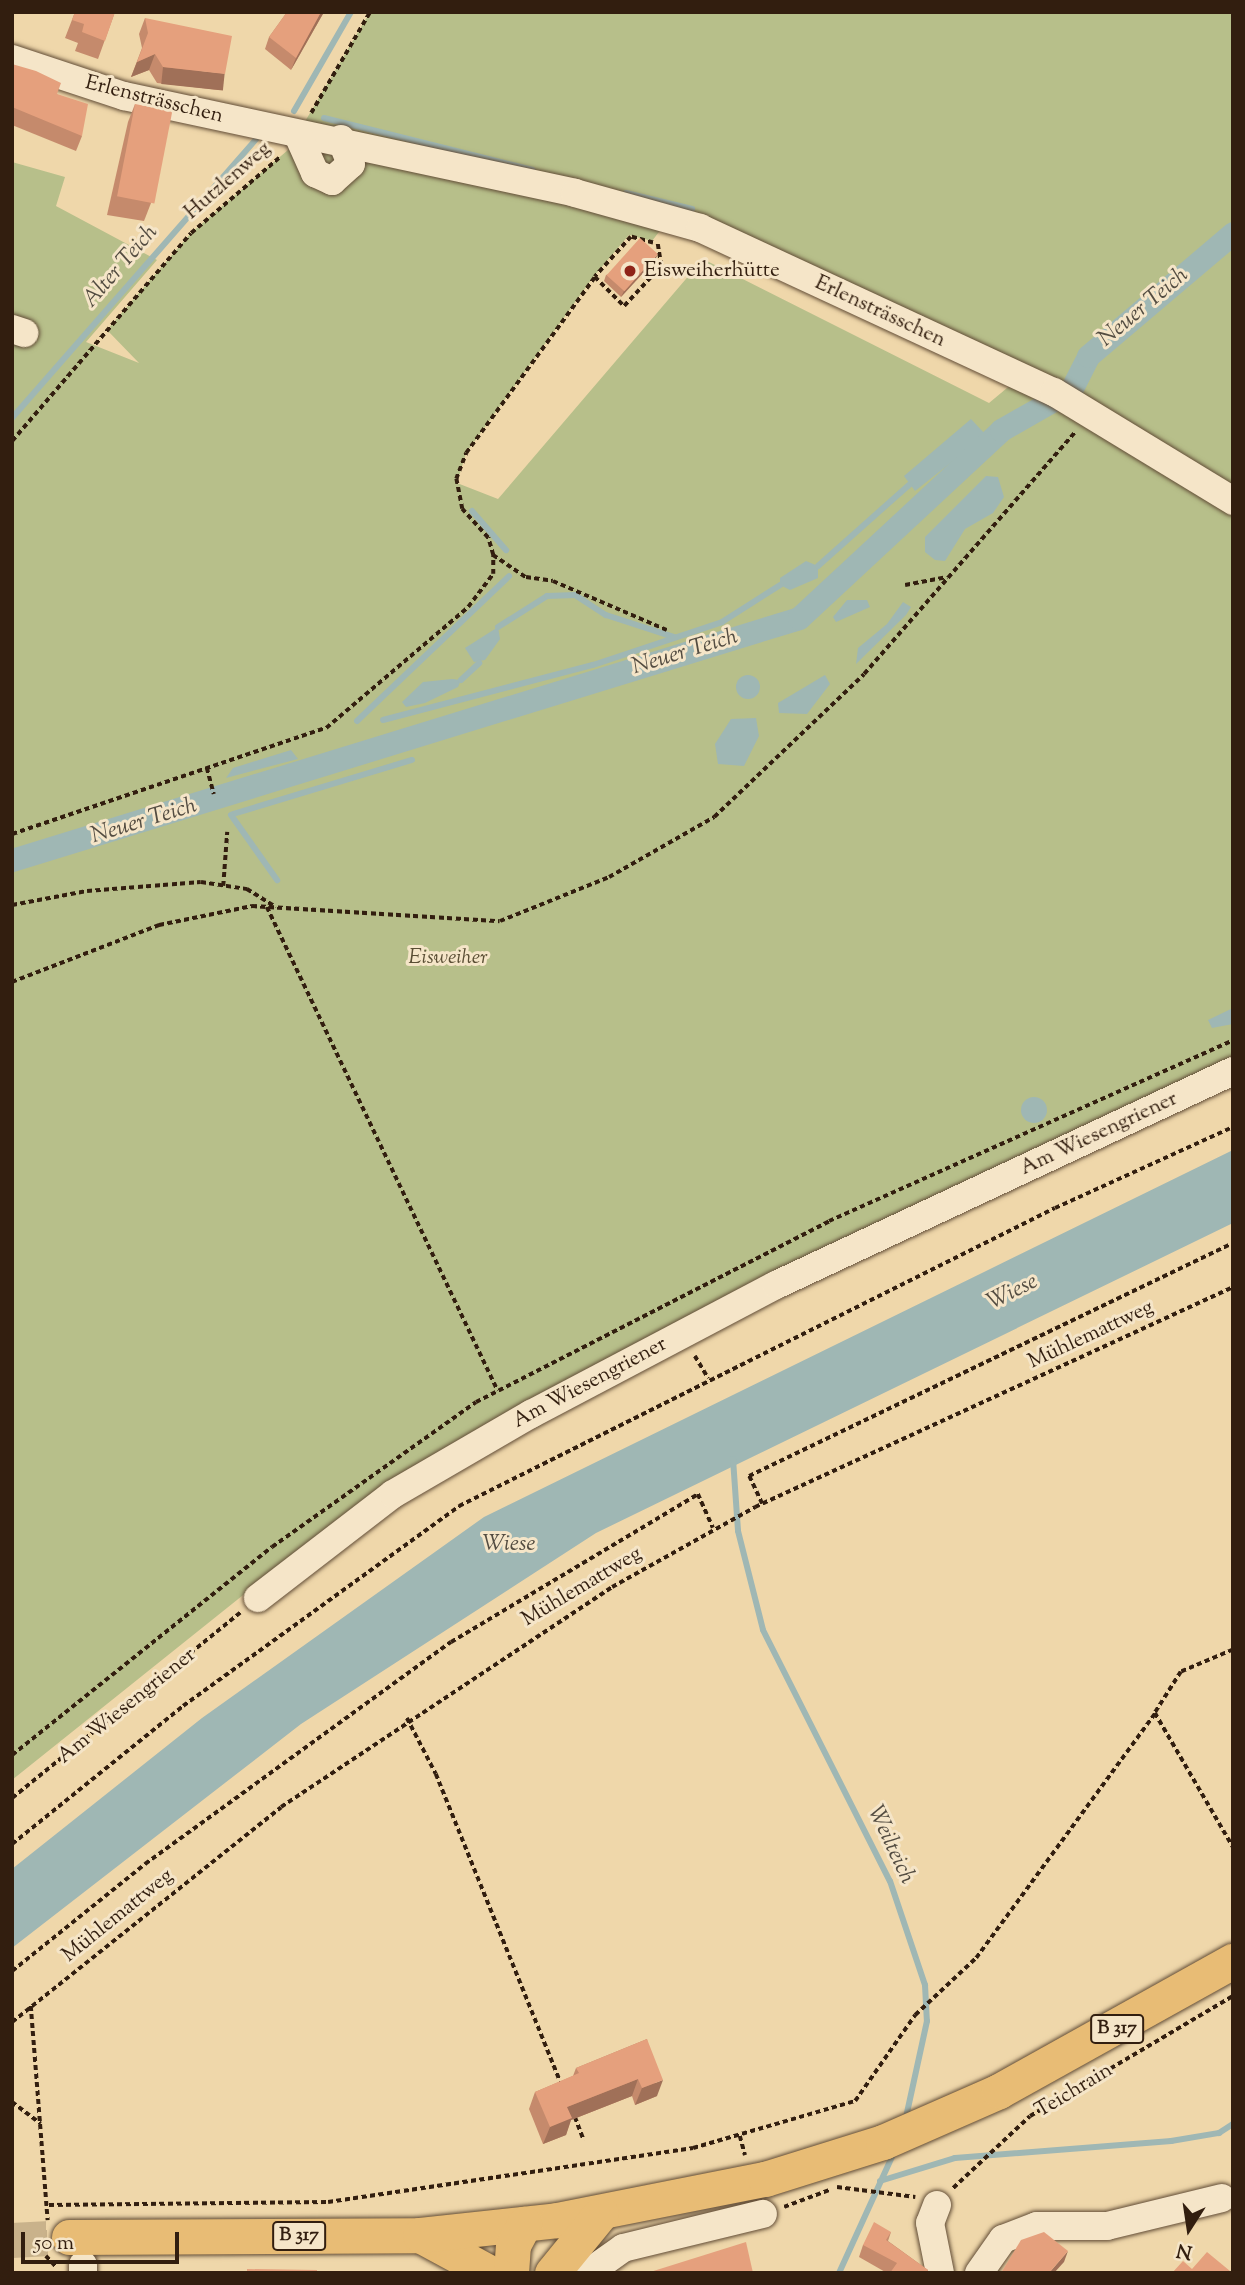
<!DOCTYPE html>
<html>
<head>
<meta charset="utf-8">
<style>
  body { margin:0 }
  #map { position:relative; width:1245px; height:2285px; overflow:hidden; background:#efd7aa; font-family:"Sorts Mill Goudy",serif }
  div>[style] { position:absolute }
  .green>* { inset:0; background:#b7bf8a }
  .water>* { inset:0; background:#9fb7b4 }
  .round { border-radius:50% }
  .stream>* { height:6px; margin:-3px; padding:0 3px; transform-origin:3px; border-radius:3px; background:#9fb7b4 }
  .canal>* { height:23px; margin:-11.5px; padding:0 11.5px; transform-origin:11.5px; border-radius:11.5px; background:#9fb7b4 }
  .major-tunnel>* { height:35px; margin-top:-17.5px; transform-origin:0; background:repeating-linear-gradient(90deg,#c9b28b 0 35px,transparent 0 53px) }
  .path>* { height:3.5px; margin-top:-1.75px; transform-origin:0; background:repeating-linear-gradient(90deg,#321e0f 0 5px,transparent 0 8.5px) }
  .roads { filter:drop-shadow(0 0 2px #614c36) drop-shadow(0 0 2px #614c36) }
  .minor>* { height:28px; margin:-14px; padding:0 14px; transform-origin:14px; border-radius:14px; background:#f5e5c8 }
  .major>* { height:35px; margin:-17.5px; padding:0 17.5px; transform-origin:17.5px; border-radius:17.5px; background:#e8bc75 }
  .wall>* { inset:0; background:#c58a6c }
  .shaded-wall>* { inset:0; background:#a07058; transform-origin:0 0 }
  .building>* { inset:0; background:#e5a07d; transform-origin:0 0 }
  .dots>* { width:19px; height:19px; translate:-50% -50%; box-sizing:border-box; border:4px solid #f5e5c8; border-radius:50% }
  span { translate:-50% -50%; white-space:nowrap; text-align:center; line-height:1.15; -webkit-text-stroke:6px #f5e5c8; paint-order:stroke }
  .shield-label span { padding:2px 5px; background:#f5e5c8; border:2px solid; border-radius:5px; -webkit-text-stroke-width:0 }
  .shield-label { font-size:19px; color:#321e0f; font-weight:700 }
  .street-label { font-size:21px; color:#321e0f }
  .poi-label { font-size:21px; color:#321e0f }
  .left { translate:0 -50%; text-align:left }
  .park-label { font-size:21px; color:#5a4e34; font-style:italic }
  .water-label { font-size:23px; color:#534c41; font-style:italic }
  .frame { position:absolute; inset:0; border:14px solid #321e0f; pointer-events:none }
  .north { position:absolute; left:1154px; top:2194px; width:70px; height:70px; -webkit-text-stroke:5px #f5e5c8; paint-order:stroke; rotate:192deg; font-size:19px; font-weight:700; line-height:28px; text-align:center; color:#321e0f }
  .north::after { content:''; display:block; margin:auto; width:24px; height:32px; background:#321e0f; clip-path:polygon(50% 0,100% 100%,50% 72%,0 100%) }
  .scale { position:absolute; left:21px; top:2232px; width:158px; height:32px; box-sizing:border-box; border:4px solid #321e0f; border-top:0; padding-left:9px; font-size:21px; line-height:24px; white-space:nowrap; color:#321e0f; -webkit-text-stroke:5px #f5e5c8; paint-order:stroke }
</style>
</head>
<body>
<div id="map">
  <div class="green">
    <i style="clip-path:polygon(evenodd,370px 12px,1233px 12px,1233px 1062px,317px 1536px,12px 1780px,12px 162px,65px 177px,56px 206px,157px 260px,86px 342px,139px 363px,107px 330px,191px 233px,288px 150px,370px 12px,665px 224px,1013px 383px,989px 403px,703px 259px,498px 499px,457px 483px,466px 453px,594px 276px,629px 235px,652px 241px,665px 224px)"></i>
  </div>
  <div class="water">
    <i style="clip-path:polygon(971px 419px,986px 435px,915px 491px,904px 476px)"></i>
    <i style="clip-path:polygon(986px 476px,998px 477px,1004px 497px,993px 513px,965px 529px,945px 561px,935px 560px,925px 552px,925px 537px)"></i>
    <i style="clip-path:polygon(806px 561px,818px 566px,818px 578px,790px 590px,780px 585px,780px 578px)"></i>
    <i style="clip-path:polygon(847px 600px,867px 600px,870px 607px,836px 622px,833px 617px)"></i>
    <i style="clip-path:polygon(903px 602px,911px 607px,906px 615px,856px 664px,858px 648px,887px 624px)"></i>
    <i style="clip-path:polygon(498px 627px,500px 639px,485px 660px,474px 662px,465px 648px)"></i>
    <i style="clip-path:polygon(825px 675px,830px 684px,807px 714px,779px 713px,778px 703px)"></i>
    <i class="round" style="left:736px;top:675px;width:24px;height:24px"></i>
    <i style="clip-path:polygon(452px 679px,461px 680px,458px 687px,425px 703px,406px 707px,402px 702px,423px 682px)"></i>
    <i style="clip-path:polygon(756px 718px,759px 736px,744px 766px,718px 764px,715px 744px,731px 719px)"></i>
    <i style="clip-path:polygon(291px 750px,298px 759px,226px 778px,233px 768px)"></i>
    <i style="clip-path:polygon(1233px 1008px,1233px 1024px,1212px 1028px,1208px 1020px)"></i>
    <i class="round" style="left:1021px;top:1097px;width:26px;height:26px"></i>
    <i style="clip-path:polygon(1233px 1150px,1233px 1223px,596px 1533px,301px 1724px,12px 1948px,12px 1869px,202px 1718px,484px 1517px)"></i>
  </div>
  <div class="stream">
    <i style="left:294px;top:111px;width:114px;rotate:-60.1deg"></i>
    <i style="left:324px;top:118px;width:215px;rotate:14deg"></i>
    <i style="left:626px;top:193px;width:68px;rotate:13.6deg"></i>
    <i style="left:12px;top:418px;width:371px;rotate:-48.8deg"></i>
    <i style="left:986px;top:435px;width:12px;rotate:-14deg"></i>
    <i style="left:472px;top:511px;width:52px;rotate:48.9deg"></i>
    <i style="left:818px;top:566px;width:123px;rotate:-41.7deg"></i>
    <i style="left:498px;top:627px;width:58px;rotate:-32.3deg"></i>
    <i style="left:547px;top:596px;width:28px;rotate:-2deg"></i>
    <i style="left:575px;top:595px;width:37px;rotate:33deg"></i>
    <i style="left:606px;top:615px;width:71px;rotate:17.9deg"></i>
    <i style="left:461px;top:680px;width:25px;rotate:-43deg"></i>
    <i style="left:383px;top:720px;width:217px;rotate:-14.7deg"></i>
    <i style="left:593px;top:665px;width:136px;rotate:-18.4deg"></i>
    <i style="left:722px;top:622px;width:69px;rotate:-32.5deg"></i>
    <i style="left:357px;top:721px;width:210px;rotate:-43.6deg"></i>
    <i style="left:233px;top:814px;width:187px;rotate:-16.8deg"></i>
    <i style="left:231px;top:815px;width:80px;rotate:54.7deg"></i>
    <i style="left:733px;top:1459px;width:72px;rotate:86deg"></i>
    <i style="left:738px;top:1531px;width:102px;rotate:75.8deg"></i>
    <i style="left:763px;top:1630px;width:281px;rotate:63.2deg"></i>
    <i style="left:890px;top:1881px;width:110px;rotate:71.4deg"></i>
    <i style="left:925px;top:1985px;width:36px;rotate:87deg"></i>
    <i style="left:927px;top:2021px;width:98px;rotate:102.3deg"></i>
    <i style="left:880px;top:2181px;width:78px;rotate:-17deg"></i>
    <i style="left:955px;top:2158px;width:217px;rotate:-4.5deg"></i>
    <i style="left:1171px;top:2141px;width:49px;rotate:-9.5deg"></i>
    <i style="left:1219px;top:2133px;width:17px;rotate:-33deg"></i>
    <i style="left:839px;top:2273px;width:135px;rotate:-65.5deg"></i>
  </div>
  <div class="canal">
    <i style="left:12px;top:860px;width:823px;rotate:-17.09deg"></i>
    <i style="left:799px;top:618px;width:276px;rotate:-42.9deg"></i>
    <i style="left:1001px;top:430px;width:81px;rotate:-29.7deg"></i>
    <i style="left:1071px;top:390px;width:38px;rotate:-63deg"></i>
    <i style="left:1088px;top:356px;width:190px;rotate:-40.3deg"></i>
  </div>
  <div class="major-tunnel">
    <i style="left:12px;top:2240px;width:57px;rotate:-3deg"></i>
  </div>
  <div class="path">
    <i style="left:311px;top:113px;width:117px;rotate:-59.7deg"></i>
    <i style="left:653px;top:243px;width:23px;rotate:-165deg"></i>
    <i style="left:631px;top:237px;width:54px;rotate:132deg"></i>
    <i style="left:595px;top:277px;width:41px;rotate:45deg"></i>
    <i style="left:624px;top:306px;width:54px;rotate:-47.2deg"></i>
    <i style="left:661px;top:266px;width:25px;rotate:-99deg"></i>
    <i style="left:12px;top:441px;width:274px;rotate:-49.3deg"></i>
    <i style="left:191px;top:233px;width:118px;rotate:-40.5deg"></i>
    <i style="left:493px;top:555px;width:40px;rotate:34deg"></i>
    <i style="left:526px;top:577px;width:27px;rotate:8deg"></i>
    <i style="left:553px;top:581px;width:124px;rotate:23.3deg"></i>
    <i style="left:905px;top:585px;width:43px;rotate:-10.8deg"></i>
    <i style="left:207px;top:768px;width:27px;rotate:75deg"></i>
    <i style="left:12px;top:834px;width:331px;rotate:-18.7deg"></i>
    <i style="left:326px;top:728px;width:187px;rotate:-40.4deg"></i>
    <i style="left:468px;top:607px;width:41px;rotate:-52.9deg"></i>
    <i style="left:493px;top:574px;width:19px;rotate:-90deg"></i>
    <i style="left:493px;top:555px;width:18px;rotate:-106deg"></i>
    <i style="left:488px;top:538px;width:39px;rotate:-132deg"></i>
    <i style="left:462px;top:509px;width:31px;rotate:-101deg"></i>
    <i style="left:456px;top:479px;width:28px;rotate:-69deg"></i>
    <i style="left:466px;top:453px;width:218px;rotate:-53.8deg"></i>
    <i style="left:223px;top:886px;width:54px;rotate:-85.8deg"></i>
    <i style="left:12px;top:905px;width:76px;rotate:-10.6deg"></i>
    <i style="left:87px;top:891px;width:114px;rotate:-4.5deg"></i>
    <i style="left:201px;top:882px;width:47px;rotate:8.7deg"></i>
    <i style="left:247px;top:889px;width:34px;rotate:32deg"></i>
    <i style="left:267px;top:907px;width:536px;rotate:64.49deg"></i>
    <i style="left:12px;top:982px;width:158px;rotate:-21.2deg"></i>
    <i style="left:159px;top:925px;width:95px;rotate:-11.5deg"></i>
    <i style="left:252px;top:906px;width:248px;rotate:3.5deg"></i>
    <i style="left:500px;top:921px;width:118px;rotate:-22deg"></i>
    <i style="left:609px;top:877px;width:121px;rotate:-29.7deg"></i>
    <i style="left:714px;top:817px;width:207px;rotate:-43.6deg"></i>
    <i style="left:864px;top:674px;width:321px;rotate:-48.9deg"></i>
    <i style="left:695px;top:1356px;width:26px;rotate:59deg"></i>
    <i style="left:762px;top:1504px;width:31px;rotate:-115deg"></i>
    <i style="left:749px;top:1476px;width:537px;rotate:-25.71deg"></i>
    <i style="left:1233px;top:1650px;width:56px;rotate:157.1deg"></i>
    <i style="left:1181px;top:1672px;width:49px;rotate:122.4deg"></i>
    <i style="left:1155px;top:1713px;width:155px;rotate:59.8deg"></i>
    <i style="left:407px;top:1718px;width:63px;rotate:62.6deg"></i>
    <i style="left:436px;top:1774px;width:334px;rotate:68deg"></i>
    <i style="left:12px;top:1755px;width:333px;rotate:-38.7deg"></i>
    <i style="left:272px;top:1547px;width:250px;rotate:-35.4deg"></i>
    <i style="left:476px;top:1402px;width:397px;rotate:-27.1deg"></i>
    <i style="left:829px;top:1221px;width:443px;rotate:-24.1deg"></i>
    <i style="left:12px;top:1798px;width:294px;rotate:-39.1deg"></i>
    <i style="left:12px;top:1844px;width:220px;rotate:-38.9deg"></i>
    <i style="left:183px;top:1706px;width:341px;rotate:-35.9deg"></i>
    <i style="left:459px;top:1506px;width:666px;rotate:-26.57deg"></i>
    <i style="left:1055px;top:1208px;width:196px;rotate:-24.5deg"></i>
    <i style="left:12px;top:1971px;width:171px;rotate:-38.8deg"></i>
    <i style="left:145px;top:1864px;width:378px;rotate:-36deg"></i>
    <i style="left:451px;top:1642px;width:288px;rotate:-30.9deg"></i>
    <i style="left:698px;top:1494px;width:37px;rotate:66deg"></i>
    <i style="left:31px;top:2006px;width:215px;rotate:85.5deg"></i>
    <i style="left:12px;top:2022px;width:344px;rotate:-38.6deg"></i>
    <i style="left:281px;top:1807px;width:397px;rotate:-33.6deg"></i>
    <i style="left:612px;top:1587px;width:164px;rotate:-29.2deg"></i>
    <i style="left:755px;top:1507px;width:526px;rotate:-24.71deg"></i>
    <i style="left:12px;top:2102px;width:36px;rotate:37deg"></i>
    <i style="left:575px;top:2117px;width:25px;rotate:69deg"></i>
    <i style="left:740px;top:2136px;width:20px;rotate:75deg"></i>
    <i style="left:837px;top:2187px;width:79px;rotate:7.3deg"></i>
    <i style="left:953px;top:2188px;width:105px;rotate:-43.1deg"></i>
    <i style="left:1030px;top:2116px;width:236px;rotate:-30.6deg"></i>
    <i style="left:49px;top:2205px;width:279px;rotate:-0.6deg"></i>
    <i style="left:328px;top:2202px;width:369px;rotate:-8.4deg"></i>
    <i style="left:693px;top:2148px;width:169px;rotate:-16.2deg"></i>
    <i style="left:855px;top:2101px;width:105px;rotate:-55.1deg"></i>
    <i style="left:915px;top:2015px;width:83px;rotate:-43.1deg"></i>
    <i style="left:976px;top:1958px;width:303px;rotate:-53.8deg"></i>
    <i style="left:784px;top:2207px;width:48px;rotate:-20.7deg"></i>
    <i style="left:46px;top:2256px;width:16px;rotate:47deg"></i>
  </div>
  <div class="roads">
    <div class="minor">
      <i style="left:12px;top:59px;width:118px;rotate:18.3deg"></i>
      <i style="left:124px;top:96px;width:461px;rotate:12.1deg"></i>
      <i style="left:575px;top:193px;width:130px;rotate:15.6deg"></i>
      <i style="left:700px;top:228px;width:390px;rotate:24.9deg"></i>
      <i style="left:1054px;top:392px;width:210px;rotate:31.3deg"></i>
      <i style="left:298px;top:135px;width:42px;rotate:65.9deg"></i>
      <i style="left:315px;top:173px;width:19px;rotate:25deg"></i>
      <i style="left:332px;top:181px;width:25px;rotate:-42deg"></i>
      <i style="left:351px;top:164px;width:27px;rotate:-112deg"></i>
      <i style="left:12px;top:329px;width:13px;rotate:18deg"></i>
      <i style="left:258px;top:1598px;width:170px;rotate:-37.6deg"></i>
      <i style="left:393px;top:1494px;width:160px;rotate:-30.1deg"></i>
      <i style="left:531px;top:1414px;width:277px;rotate:-27.8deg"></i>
      <i style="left:776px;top:1285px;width:505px;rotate:-25.09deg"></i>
      <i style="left:937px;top:2205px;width:19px;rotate:111deg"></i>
      <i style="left:930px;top:2223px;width:51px;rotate:78.7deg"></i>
      <i style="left:83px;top:2273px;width:8px;rotate:-90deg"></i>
      <i style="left:588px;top:2273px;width:43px;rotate:-35.5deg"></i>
      <i style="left:623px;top:2248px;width:144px;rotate:-13.7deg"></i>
      <i style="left:979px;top:2273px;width:42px;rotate:-54.8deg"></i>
      <i style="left:1003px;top:2239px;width:36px;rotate:-21deg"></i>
      <i style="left:1037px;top:2226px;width:70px"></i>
      <i style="left:1107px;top:2226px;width:118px;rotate:-13.7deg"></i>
    </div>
    <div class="major">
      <i style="left:420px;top:2235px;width:80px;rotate:28.5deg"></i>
      <i style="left:69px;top:2237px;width:351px;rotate:-0.3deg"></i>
      <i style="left:420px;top:2235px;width:138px;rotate:-6.2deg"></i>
      <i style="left:557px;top:2220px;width:212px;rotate:-11.2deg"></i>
      <i style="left:765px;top:2179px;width:124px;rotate:-17.4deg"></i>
      <i style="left:883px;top:2142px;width:127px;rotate:-23.7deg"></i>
      <i style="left:999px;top:2091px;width:268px;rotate:-29.1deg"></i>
      <i style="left:511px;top:2273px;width:28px;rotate:-86deg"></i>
      <i style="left:513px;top:2245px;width:24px;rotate:-62deg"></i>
      <i style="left:552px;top:2273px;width:77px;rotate:-50.8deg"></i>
    </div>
  </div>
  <div class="wall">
    <i style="clip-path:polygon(75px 12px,115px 12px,98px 59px,75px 51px,78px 43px,65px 38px)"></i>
    <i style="clip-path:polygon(287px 12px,324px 12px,291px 70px,265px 49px,269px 37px)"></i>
    <i style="clip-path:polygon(145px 18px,219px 90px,157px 83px,149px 70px,131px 77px,142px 48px,139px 34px)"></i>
    <i style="clip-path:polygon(12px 64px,57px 94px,82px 136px,76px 151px,12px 125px)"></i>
    <i style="clip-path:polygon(135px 104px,151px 203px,144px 221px,107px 215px,128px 122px)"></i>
    <i style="clip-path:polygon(655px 260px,621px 297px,604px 281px,606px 275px)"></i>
    <i style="clip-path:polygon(647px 2039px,657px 2096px,635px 2105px,632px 2096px,571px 2120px,566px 2135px,543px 2144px,529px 2109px,535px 2092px,573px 2076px,576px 2068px)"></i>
    <i style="clip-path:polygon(891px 2232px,888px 2241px,928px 2270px,927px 2273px,887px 2273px,859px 2257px,863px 2245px)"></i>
  </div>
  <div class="shaded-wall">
    <i style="clip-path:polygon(321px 12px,324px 12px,291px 70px,296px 58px)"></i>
    <i style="clip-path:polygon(155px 54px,149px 70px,131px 77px,137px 62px)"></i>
    <i style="left:163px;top:67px;width:62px;height:17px;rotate:6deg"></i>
    <i style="clip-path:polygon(658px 254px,655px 260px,621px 297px,624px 291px)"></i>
    <i style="clip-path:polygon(638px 2079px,632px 2096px,571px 2120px,566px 2135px,543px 2144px,550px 2127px,567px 2107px)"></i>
    <i style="clip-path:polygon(663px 2080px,657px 2096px,635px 2105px,642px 2088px)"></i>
    <i style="clip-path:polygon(1068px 2251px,1064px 2262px,1054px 2273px,1049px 2273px)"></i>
  </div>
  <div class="building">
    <i style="clip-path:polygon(75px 12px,115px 12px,105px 41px,82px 32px,84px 24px,72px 20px)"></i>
    <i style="clip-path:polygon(287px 12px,321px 12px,296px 58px,269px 37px)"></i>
    <i style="clip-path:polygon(145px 18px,232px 36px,225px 74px,163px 67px,155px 54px,137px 62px,148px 33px)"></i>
    <i style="clip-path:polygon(12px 64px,36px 71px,61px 83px,57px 94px,88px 104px,82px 136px,12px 107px)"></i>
    <i style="left:135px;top:104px;width:38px;height:94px;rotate:11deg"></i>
    <i style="left:640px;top:238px;width:24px;height:50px;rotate:42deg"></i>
    <i style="clip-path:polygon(647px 2039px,663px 2080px,642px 2088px,638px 2079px,567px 2107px,572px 2118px,550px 2127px,535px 2092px,579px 2073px,576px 2068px)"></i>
    <i style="clip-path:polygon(874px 2222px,891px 2232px,886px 2240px,928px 2270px,926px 2273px,890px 2273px,897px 2263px,863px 2245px)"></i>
    <i style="clip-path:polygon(1044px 2232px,1068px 2251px,1049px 2273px,1001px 2273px,1021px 2240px)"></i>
    <i style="clip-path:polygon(746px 2242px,753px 2273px,647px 2273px)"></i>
    <i style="clip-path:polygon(1207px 2252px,1230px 2271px,1229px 2273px,1172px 2273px,1183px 2261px,1192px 2269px)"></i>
    <i style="clip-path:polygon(247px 2269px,317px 2270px,317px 2273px,247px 2273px)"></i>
  </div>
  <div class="dots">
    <i style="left:630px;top:271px;background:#8f2418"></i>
  </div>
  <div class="shield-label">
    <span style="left:1117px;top:2029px">B 317</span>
    <span style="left:299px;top:2236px">B 317</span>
  </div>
  <div class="street-label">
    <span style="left:154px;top:100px;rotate:14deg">Erlensträsschen</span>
    <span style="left:228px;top:181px;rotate:-41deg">Hutzlenweg</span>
    <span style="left:880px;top:312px;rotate:25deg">Erlensträsschen</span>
    <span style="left:1099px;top:1134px;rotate:-25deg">Am Wiesengriener</span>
    <span style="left:1091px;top:1335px;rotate:-25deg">Mühlemattweg</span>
    <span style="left:590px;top:1383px;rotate:-28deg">Am Wiesengriener</span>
    <span style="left:582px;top:1587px;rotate:-31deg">Mühlemattweg</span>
    <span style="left:127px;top:1706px;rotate:-39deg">Am Wiesengriener</span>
    <span style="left:118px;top:1916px;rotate:-39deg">Mühlemattweg</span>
    <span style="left:1074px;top:2091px;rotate:-31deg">Teichrain</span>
  </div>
  <div class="poi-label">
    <span class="left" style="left:644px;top:271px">Eisweiherhütte</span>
  </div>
  <div class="park-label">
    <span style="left:448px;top:958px">Eisweiher</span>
  </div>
  <div class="water-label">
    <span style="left:121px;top:267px;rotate:-49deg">Alter Teich</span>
    <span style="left:1144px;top:308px;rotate:-40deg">Neuer Teich</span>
    <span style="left:685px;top:653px;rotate:-17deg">Neuer Teich</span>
    <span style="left:144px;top:822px;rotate:-17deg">Neuer Teich</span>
    <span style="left:1013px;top:1293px;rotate:-27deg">Wiese</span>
    <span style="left:509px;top:1545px">Wiese</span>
    <span style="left:890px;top:1845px;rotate:65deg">Weilteich</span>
  </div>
  <div class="frame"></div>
  <div class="north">N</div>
  <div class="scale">50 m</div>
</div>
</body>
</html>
